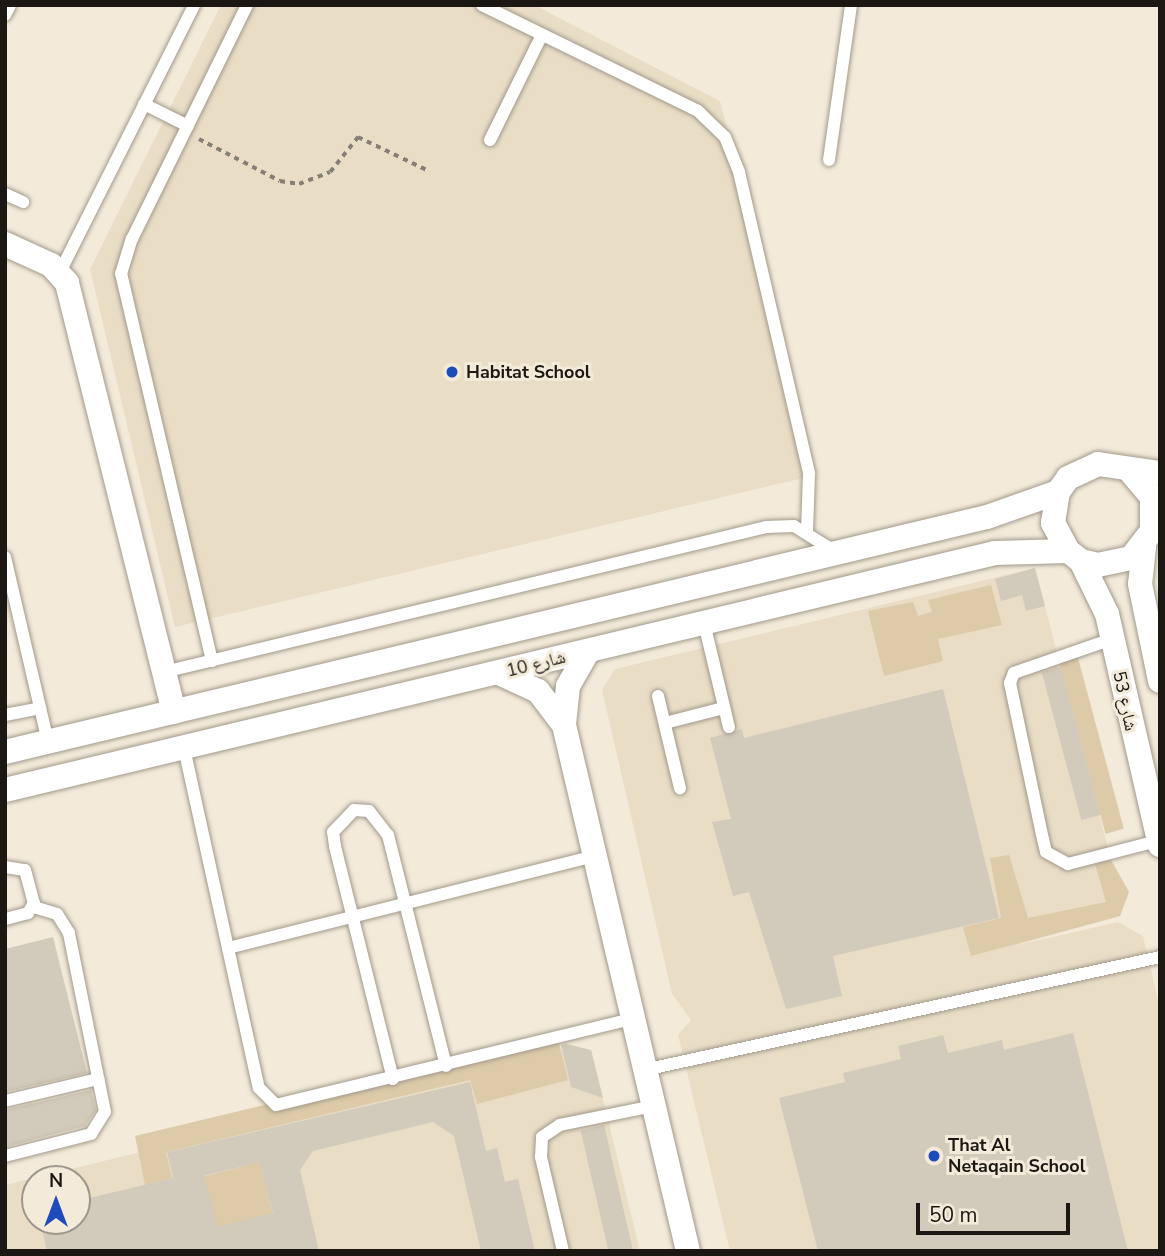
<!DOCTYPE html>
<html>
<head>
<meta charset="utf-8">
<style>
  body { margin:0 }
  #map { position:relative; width:1165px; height:1256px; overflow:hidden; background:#f3eada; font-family:"Nunito Sans","Noto Naskh Arabic",sans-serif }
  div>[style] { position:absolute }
  .built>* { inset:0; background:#e9ddc6 }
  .green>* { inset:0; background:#dccaa8; transform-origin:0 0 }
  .building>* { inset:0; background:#d2caba; transform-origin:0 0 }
  .path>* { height:3.5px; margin-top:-1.75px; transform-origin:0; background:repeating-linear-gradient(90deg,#857f75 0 5px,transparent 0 10px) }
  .roads { filter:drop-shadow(0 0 2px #a1998a) drop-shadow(0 0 2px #a1998a) }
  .service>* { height:12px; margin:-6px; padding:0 6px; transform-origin:6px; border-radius:6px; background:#fff }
  .minor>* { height:24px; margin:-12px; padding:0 12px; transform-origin:12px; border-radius:12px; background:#fff }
  .dots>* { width:19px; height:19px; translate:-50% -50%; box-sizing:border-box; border:4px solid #f3eada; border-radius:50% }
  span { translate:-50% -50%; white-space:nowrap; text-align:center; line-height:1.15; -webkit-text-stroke:6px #f3eada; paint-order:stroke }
  .poi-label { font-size:18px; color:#1b1813; font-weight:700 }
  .left { translate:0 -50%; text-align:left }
  .street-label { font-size:18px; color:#1b1813 }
  .frame { position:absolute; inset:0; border:7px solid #1b1813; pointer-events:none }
  .north { position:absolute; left:21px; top:1165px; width:70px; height:70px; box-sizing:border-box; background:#f3eada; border:2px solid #9d968a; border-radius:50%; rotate:0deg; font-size:19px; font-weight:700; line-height:28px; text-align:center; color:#1b1813 }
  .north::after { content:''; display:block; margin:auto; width:24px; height:32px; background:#1d4bb9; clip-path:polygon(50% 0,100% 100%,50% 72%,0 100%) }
  .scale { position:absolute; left:916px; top:1203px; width:154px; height:32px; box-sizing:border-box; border:4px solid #1b1813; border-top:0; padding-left:9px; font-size:21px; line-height:24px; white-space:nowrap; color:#1b1813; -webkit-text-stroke:5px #f3eada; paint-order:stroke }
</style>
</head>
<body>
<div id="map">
  <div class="built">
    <i style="clip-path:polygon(221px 5px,534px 5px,720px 101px,816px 475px,175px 627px,90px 269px)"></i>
    <i style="clip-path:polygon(1035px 568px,1111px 860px,1129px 892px,1120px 916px,1010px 947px,1118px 922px,1143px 936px,1160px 1009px,1160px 1251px,730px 1251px,678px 1035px,691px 1020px,672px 994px,602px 690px,615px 669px)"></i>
    <i style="clip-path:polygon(evenodd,564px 1049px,591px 1050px,640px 1251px,5px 1251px,5px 1185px,564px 1049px,35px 1179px,77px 1179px,77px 1221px,35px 1221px,35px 1179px)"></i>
  </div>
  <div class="green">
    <i style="clip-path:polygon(991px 585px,1002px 625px,938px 639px,943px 661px,884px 676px,868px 611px,913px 602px,918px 616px,932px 612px,928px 600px)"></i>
    <i style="left:1077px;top:654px;width:181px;height:19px;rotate:75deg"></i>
    <i style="clip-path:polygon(1009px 855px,1028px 918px,1106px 902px,1095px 864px,1111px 860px,1129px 892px,1120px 916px,971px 956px,963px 927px,1001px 918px,990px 858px)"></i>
    <i style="clip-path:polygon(557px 1035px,568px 1080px,477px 1104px,470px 1080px,166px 1152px,172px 1178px,145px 1185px,135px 1136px)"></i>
    <i style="left:259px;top:1162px;width:53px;height:57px;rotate:75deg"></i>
  </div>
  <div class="building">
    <i style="clip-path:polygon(1035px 568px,1045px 606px,1026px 611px,1022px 595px,1001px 601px,995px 579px)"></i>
    <i style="left:1061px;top:667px;width:153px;height:20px;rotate:75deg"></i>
    <i style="clip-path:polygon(943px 689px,999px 918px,833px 956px,842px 996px,786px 1009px,749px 892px,733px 896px,712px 822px,731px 819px,710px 738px,742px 729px,744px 738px)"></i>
    <i style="clip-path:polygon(53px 937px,87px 1073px,5px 1092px,5px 949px)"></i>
    <i style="clip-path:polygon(1073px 1033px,1128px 1251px,818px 1251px,779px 1098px,845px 1082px,843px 1073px,901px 1059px,898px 1046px,943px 1035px,948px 1053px,1002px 1040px,1004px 1050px)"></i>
    <i style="clip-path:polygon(567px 1044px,591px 1050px,603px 1098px,571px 1087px,561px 1045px)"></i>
    <i style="clip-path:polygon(evenodd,470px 1082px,486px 1151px,497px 1148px,505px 1182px,518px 1179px,535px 1251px,481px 1251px,454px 1136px,433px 1122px,313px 1151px,300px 1170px,319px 1251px,47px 1251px,40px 1221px,77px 1221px,77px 1201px,173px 1178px,167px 1152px,470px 1082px,259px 1162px,273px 1213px,218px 1227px,204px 1176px,259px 1162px)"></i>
    <i style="clip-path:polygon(91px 1090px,96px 1110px,85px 1126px,5px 1147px,5px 1110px)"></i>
    <i style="left:604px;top:1125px;width:130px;height:24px;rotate:77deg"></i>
  </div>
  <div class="path">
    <i style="left:199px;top:139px;width:91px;rotate:27.4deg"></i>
    <i style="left:280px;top:181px;width:19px;rotate:9deg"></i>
    <i style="left:299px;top:184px;width:33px;rotate:-21deg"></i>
    <i style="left:330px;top:172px;width:45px;rotate:-51.3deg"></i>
    <i style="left:358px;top:137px;width:79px;rotate:25.6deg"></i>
  </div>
  <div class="roads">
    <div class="service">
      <i style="left:482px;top:5px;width:241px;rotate:26.1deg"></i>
      <i style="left:698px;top:111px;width:37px;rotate:44deg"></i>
      <i style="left:725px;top:137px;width:38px;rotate:68deg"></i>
      <i style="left:739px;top:172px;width:310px;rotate:76.9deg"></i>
      <i style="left:809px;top:474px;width:56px;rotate:92deg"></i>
      <i style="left:5px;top:15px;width:11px;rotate:-63deg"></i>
      <i style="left:144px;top:104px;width:49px;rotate:26.6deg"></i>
      <i style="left:490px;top:140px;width:117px;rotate:-63.7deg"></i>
      <i style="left:829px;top:160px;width:157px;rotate:-81.9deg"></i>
      <i style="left:5px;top:194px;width:20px;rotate:24deg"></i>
      <i style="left:60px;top:272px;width:299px;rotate:-63.3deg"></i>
      <i style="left:5px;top:557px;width:190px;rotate:76.9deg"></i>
      <i style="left:704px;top:623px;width:107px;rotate:76.5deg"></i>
      <i style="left:1112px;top:639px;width:104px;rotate:160.9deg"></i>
      <i style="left:1014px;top:673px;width:11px;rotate:112deg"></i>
      <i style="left:1010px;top:683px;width:159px;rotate:78.1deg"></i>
      <i style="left:1043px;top:839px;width:13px;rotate:77deg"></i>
      <i style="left:1046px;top:852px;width:25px;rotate:29deg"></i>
      <i style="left:1068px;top:864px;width:92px;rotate:-14.5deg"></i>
      <i style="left:212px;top:661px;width:398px;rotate:-103.2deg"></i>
      <i style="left:121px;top:274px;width:37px;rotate:-73deg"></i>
      <i style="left:132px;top:239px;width:261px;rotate:-63.8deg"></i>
      <i style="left:164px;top:672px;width:619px;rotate:-13.54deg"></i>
      <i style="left:766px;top:527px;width:28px;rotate:-2deg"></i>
      <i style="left:794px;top:526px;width:49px;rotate:31.8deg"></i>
      <i style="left:658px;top:696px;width:95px;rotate:76.6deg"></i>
      <i style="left:5px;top:715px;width:36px;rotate:-11deg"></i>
      <i style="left:665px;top:723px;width:61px;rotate:-14.3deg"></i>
      <i style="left:184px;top:748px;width:348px;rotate:77.6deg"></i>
      <i style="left:259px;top:1088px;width:24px;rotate:45deg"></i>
      <i style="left:276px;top:1105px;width:366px;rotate:-13.6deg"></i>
      <i style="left:5px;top:867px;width:20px;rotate:9deg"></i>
      <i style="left:25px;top:870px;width:34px;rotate:75deg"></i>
      <i style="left:34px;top:903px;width:12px;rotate:121deg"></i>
      <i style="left:28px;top:913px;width:24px;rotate:165deg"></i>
      <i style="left:228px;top:948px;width:377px;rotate:-14.1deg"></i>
      <i style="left:644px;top:1070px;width:528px;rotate:-12.35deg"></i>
      <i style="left:393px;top:1079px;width:240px;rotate:-104deg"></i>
      <i style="left:335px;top:846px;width:14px;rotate:-98deg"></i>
      <i style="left:333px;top:832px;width:30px;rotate:-46deg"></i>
      <i style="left:354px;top:810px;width:15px;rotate:4deg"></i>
      <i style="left:369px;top:811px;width:31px;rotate:52deg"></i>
      <i style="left:388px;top:835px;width:238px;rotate:75.9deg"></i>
      <i style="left:5px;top:1101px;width:96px;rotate:-13.3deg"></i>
      <i style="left:5px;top:1156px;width:89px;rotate:-14.3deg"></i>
      <i style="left:91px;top:1134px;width:26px;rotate:-58deg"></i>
      <i style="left:105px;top:1112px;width:183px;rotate:-101.4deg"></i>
      <i style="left:69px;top:933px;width:22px;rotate:-122deg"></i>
      <i style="left:57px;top:914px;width:24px;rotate:-163deg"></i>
      <i style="left:563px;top:1251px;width:97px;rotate:-103.2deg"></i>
      <i style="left:541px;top:1157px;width:20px;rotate:-87deg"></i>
      <i style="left:542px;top:1137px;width:22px;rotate:-34deg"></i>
      <i style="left:560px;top:1125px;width:95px;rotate:-11.5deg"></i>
    </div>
    <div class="minor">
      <i style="left:5px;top:244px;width:51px;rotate:24.5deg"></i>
      <i style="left:51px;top:265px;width:24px;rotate:48deg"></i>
      <i style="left:67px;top:283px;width:442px;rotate:76deg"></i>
      <i style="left:1130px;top:471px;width:34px;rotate:50deg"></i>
      <i style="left:1152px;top:497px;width:34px;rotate:90deg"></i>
      <i style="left:1152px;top:531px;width:34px;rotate:128deg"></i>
      <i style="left:1131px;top:558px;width:34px;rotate:168deg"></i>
      <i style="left:1098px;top:565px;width:17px;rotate:-167deg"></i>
      <i style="left:1081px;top:561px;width:16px;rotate:-142deg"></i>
      <i style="left:1068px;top:551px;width:32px;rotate:-118deg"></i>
      <i style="left:1053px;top:523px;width:31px;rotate:-81deg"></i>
      <i style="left:1058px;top:492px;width:17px;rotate:-54deg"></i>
      <i style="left:1068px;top:478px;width:33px;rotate:-25deg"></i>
      <i style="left:1098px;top:464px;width:63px;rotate:8.3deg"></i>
      <i style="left:1144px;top:547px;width:37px;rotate:96deg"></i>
      <i style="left:1140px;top:584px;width:99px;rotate:78.3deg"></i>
      <i style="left:1081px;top:561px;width:59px;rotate:63.9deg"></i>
      <i style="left:1107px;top:614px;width:237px;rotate:77.1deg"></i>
      <i style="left:588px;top:651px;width:40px;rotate:119.7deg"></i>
      <i style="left:568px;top:686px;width:39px;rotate:96deg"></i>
      <i style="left:564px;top:725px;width:540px;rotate:76.74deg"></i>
      <i style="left:499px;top:673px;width:43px;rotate:24.8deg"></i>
      <i style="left:538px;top:691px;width:43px;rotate:52.6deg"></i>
      <i style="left:5px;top:752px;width:1010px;rotate:-13.46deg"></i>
      <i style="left:987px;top:517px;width:75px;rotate:-19.4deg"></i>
      <i style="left:5px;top:790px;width:1018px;rotate:-13.46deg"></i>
      <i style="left:995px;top:553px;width:73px;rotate:-1.6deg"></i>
    </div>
  </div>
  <div class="dots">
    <i style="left:452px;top:372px;background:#1d4bb9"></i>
    <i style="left:934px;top:1156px;background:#1d4bb9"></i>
  </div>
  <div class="poi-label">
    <span class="left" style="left:466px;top:372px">Habitat School</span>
    <span class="left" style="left:948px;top:1156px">That Al<br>Netaqain School</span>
  </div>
  <div class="street-label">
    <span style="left:536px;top:664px;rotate:-14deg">شارع 10</span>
    <span style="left:1125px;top:701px;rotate:78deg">شارع 53</span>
  </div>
  <div class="frame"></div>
  <div class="north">N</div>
  <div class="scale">50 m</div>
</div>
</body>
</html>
